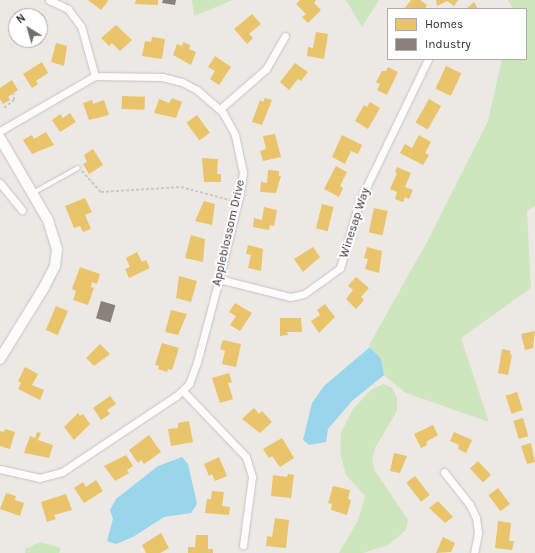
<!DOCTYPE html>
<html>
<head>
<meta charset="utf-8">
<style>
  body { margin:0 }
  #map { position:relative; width:535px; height:553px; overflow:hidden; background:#ece8e4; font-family:Karla,sans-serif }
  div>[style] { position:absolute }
  .green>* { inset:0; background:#cee6be }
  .water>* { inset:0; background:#99d6ec }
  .homes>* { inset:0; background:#e9c46a; transform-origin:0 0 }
  .industry>* { inset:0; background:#8a817c; transform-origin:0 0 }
  .path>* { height:1.5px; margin-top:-0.75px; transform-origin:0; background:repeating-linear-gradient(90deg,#c9c9c8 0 3px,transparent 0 5px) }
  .roads { filter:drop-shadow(0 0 1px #c5c4c5) drop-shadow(0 0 1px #c5c4c5) }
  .lane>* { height:3.5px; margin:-1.75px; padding:0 1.75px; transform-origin:1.75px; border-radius:1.75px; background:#fcfcfb }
  .street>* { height:7px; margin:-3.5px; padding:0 3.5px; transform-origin:3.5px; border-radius:3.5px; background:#fcfcfb }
  .secondary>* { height:10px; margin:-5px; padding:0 5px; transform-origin:5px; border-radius:5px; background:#fcfcfb }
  span { translate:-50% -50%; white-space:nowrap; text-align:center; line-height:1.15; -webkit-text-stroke:4px #fff; paint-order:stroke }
  .street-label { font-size:12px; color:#2e2e2e }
  .legend { position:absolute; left:387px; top:8px; width:140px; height:52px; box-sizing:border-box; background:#fff; border:1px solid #ababab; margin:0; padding:5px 7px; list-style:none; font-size:12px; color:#2e2e2e }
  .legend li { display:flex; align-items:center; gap:8px; height:20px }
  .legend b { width:20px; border:1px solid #ababab }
  .north { position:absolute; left:8px; top:8px; width:40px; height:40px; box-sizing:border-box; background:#fff; border:1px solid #ababab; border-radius:50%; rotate:323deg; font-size:11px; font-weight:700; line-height:16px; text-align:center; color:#2e2e2e }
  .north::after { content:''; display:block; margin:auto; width:14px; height:18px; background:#706f6e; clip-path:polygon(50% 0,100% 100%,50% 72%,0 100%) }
</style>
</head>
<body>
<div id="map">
  <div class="green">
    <i style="clip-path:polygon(192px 0,233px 0,194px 16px)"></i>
    <i style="clip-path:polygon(346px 0,379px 0,362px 27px)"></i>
    <i style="clip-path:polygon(508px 0,535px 0,535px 206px,527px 211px,531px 288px,461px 338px,489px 422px,406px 393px,384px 375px,381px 359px,369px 345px,427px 242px,488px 121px,502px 59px,526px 59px,526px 9px,513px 9px)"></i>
    <i style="clip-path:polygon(383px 384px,392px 388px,397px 397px,397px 411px,375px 448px,372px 460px,375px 471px,408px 520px,406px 530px,388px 545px,363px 553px,339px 553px,358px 520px,365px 496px,346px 475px,340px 453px,341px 433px,353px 409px,371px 390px)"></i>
    <i style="clip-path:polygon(40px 542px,61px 548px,59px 553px,25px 553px,25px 549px)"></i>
  </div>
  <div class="water">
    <i style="clip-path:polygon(370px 347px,381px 359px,384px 375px,352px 401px,328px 429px,326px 442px,309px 445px,303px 440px,312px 403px,324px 386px)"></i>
    <i style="clip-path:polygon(182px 457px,188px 464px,197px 504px,191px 513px,164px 517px,133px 537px,116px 544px,107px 541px,113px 519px,110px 510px,116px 499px,158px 466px)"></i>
  </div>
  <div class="homes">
    <i style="clip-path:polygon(88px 0,108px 0,108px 1px,101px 10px)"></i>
    <i style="clip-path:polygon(136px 0,158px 0,158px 5px,135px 4px)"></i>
    <i style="clip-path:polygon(300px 0,316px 0,314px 3px,321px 10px,308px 23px,302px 17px,306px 14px,296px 4px)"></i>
    <i style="clip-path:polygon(411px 0,420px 0,427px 5px,425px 9px,404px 9px)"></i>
    <i style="clip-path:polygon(436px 0,458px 0,454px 6px,447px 1px,437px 6px)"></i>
    <i style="clip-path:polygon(474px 2px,478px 9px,466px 9px)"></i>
    <i style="clip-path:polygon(252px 14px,261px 24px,249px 34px,253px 38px,247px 44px,234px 29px)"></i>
    <i style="clip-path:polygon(116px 25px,132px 40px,120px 51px,112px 43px,109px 46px,101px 38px)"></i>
    <i style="clip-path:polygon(316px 32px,328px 34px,324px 59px,307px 56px,308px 47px,313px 48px)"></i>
    <i style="clip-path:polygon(152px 37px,165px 39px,162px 59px,142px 56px,145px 41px,151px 42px)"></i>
    <i style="clip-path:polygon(183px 42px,190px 45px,189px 49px,196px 52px,191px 65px,173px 55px,177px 44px,182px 46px)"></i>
    <i style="clip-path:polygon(56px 43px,67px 46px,64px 66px,51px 62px)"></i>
    <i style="clip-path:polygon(215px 56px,231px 67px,219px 85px,210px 79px,215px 71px,208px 67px)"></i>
    <i style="clip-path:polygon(42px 62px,48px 73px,36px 81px,38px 84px,32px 88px,23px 74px)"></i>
    <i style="clip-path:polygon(295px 63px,308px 72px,301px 81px,298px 79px,289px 90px,280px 82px)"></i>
    <i style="left:446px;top:66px;width:17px;height:25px;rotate:25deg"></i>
    <i style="clip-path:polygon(388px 67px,398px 72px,387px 95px,377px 90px,380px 84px,376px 82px,382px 71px,386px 71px)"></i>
    <i style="clip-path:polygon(12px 80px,18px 90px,8px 97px,10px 100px,3px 104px,0 99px,0 88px)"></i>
    <i style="left:122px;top:96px;width:23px;height:13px;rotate:2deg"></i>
    <i style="clip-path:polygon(172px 98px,182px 102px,176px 118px,154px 113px,159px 99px,169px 103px)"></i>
    <i style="clip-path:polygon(265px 98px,272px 100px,262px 125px,252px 122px,260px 100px,263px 102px)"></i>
    <i style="left:429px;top:99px;width:14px;height:27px;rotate:30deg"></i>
    <i style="clip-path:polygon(92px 100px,93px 104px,104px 100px,109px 115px,89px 120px,83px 103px)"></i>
    <i style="clip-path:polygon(370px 102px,380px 108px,368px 129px,355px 121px,364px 105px,367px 107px)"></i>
    <i style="clip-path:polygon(70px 113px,76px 122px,60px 132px,52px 120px,60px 114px,63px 118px)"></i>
    <i style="left:197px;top:115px;width:22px;height:13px;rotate:54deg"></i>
    <i style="clip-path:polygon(46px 132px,54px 145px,32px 154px,23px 140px,32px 135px,34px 139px)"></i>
    <i style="clip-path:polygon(275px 134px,281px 157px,263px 161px,260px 151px,266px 149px,263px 136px)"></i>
    <i style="clip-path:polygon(342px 135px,362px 145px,358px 154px,351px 151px,345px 164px,332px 157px)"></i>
    <i style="clip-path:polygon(419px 135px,431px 142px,425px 153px,429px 155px,423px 165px,400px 153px,405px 144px,412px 148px)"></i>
    <i style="clip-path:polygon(93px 149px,103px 165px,89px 174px,83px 164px,87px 162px,84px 155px)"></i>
    <i style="clip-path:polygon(202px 158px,218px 159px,217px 174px,221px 174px,221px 182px,204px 182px)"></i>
    <i style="clip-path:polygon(336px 166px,347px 172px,340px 186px,343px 188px,339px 197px,324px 189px)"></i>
    <i style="clip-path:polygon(397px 167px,411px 173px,405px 187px,413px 190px,409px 199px,405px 197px,403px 202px,395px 199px,397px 192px,390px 189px,397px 173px,395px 172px)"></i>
    <i style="clip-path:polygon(268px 170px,279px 171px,279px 176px,281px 176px,276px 193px,260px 192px,261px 182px,267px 183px)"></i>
    <i style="clip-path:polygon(85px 198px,92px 212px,85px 215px,91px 229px,83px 232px,80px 226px,74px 228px,65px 206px)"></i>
    <i style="clip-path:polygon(204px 201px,215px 204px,212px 225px,195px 221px)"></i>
    <i style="left:322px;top:204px;width:12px;height:25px;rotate:14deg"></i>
    <i style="clip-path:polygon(264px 207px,277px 210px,274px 226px,270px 225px,269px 230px,253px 227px,254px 218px,262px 220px)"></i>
    <i style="left:374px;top:208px;width:14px;height:25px;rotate:12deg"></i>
    <i style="clip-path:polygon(191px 235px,205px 239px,203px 262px,185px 258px)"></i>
    <i style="clip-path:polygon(248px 245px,263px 249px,261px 271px,248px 268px,251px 255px,246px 254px)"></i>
    <i style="clip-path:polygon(313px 247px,320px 257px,303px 272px,294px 259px)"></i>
    <i style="clip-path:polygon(367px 247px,382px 251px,379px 273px,365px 269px,368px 259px,364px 258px)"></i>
    <i style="clip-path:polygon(137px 252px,142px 262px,146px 260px,150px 268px,129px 278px,125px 269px,130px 267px,126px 258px)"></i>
    <i style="clip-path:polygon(80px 267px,100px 274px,97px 284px,92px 282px,91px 287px,94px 288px,88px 305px,73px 300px,76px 291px,72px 289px)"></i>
    <i style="clip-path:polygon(179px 276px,197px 281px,191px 302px,176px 298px)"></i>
    <i style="clip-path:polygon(356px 277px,369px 288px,361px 297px,364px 300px,356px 309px,346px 299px,353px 290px,348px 286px)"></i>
    <i style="clip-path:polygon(235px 303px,252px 313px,240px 331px,230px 325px,236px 316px,229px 312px)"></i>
    <i style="clip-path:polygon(325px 304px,335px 317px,319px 333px,311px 321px,320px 315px,317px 310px)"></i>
    <i style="left:56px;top:306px;width:13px;height:26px;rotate:23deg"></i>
    <i style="clip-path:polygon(171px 310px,187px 314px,178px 335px,165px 332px)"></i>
    <i style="clip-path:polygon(280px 318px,301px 318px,302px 332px,287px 332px,288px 335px,280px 336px)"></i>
    <i style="clip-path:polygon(535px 331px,533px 348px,525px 350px,521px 334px)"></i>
    <i style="clip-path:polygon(223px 340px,241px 344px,236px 367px,222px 364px,225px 351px,220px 349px)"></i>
    <i style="clip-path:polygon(162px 343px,179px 348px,172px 370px,168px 369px,167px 372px,158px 369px,159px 366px,155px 365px)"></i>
    <i style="clip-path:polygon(100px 344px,110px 354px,94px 366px,86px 358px)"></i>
    <i style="clip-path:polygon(502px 349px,511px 351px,510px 354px,512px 355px,508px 375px,498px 373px)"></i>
    <i style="clip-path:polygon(25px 367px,38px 374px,32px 385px,44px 390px,40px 400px,18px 389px,21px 383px,18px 381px)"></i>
    <i style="clip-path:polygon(229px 373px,232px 382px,228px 383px,233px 399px,220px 403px,212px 378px)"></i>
    <i style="left:517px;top:392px;width:19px;height:12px;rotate:72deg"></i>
    <i style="clip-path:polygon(110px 396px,116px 404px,107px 410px,110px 414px,101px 420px,93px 408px)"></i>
    <i style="clip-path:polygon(254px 408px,259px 414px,262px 411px,272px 422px,260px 433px,242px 419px)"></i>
    <i style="clip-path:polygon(78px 413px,80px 416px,83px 414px,90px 424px,74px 440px,64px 427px)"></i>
    <i style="left:523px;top:418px;width:19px;height:10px;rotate:74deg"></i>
    <i style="clip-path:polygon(189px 421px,193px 442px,171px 446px,168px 429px,178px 428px,178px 423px)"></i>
    <i style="clip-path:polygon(433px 425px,438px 435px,426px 442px,427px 445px,421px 448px,414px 434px)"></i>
    <i style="clip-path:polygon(5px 429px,15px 432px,10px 449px,0 446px,0 431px,4px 432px)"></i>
    <i style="clip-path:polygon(37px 432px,41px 433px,38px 440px,53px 445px,49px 458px,24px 453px,30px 436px,35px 438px)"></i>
    <i style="clip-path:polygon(454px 432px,472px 440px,466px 453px,458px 449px,459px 445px,450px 441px)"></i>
    <i style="clip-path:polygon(149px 435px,161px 452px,144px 464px,141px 460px,138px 463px,129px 450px)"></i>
    <i style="clip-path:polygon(282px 438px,294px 458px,280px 467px,272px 456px,269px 458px,263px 449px)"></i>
    <i style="clip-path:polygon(531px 443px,535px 462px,527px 464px,521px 446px)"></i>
    <i style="clip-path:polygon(394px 453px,407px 456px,400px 473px,390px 471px)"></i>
    <i style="clip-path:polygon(126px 455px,133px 466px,127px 470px,129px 473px,115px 481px,104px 466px)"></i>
    <i style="clip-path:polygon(219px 457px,227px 476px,215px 481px,212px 474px,209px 476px,204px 464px)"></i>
    <i style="left:478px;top:461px;width:19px;height:11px;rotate:47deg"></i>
    <i style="clip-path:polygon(288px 474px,294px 475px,291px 498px,271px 496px,273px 475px,287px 477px)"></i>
    <i style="left:415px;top:476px;width:24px;height:11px;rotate:52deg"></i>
    <i style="clip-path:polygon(96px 480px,103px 491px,84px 503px,74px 488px,83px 482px,86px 487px)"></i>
    <i style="clip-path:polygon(333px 486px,350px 490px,348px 499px,351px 500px,347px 515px,331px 510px,332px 504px,328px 503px)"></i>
    <i style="left:498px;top:488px;width:20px;height:12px;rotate:53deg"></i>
    <i style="clip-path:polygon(212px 491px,224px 492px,222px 506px,230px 507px,229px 515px,205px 513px,207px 499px,211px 499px)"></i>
    <i style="clip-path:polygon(6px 493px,16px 496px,15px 500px,24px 503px,20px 516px,0 509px)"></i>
    <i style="clip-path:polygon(66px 494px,72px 510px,54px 515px,56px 519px,47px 522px,41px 502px)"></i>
    <i style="clip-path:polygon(438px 501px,453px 517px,445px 523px,429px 508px)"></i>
    <i style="clip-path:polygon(275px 518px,289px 520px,286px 548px,266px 546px,267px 536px,272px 537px)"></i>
    <i style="clip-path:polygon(498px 521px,511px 523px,509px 541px,514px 541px,512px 550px,495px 548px)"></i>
    <i style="clip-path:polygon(161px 533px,169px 548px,160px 553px,146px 553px,142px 545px)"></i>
    <i style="clip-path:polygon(196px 535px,208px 535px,208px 549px,213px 549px,213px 553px,188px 553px,188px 547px,195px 547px)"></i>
    <i style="clip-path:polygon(443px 537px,455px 543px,451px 552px,436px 553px)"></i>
  </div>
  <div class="industry">
    <i style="clip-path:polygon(163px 0,176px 0,175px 5px,162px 3px)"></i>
    <i style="left:101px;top:301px;width:15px;height:18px;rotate:16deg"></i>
  </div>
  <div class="path">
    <i style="left:4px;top:108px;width:13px;rotate:-39deg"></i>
    <i style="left:14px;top:100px;width:6px;rotate:-99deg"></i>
    <i style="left:82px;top:171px;width:28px;rotate:48deg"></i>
    <i style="left:101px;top:192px;width:80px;rotate:-3.6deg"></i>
    <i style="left:181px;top:187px;width:51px;rotate:14.9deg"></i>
  </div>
  <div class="roads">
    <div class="lane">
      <i style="left:33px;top:193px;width:51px;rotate:-29.1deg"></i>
    </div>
    <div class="street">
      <i style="left:49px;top:0;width:21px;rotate:25deg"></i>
      <i style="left:68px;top:9px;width:21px;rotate:53deg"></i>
      <i style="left:81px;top:26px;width:52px;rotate:74.4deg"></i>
      <i style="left:220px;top:109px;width:61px;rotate:-41deg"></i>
      <i style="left:266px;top:69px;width:38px;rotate:-60deg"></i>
      <i style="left:0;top:131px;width:110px;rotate:-30.1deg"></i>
      <i style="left:95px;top:76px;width:67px;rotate:0.9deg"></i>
      <i style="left:162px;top:77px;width:21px;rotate:14deg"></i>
      <i style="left:182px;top:82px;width:17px;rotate:28deg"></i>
      <i style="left:197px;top:90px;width:35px;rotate:41deg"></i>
      <i style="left:223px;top:113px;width:25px;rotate:61deg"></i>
      <i style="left:235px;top:135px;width:38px;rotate:78deg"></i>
      <i style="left:243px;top:172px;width:21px;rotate:98deg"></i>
      <i style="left:240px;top:193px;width:89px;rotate:103.7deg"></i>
      <i style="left:219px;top:279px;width:86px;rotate:104.8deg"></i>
      <i style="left:197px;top:362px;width:23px;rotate:110deg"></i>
      <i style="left:189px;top:384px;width:18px;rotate:137deg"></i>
      <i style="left:176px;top:396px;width:137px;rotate:146.3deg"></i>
      <i style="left:62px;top:472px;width:23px;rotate:165deg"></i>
      <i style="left:40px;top:478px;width:41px;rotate:-167.3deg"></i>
      <i style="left:0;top:183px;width:35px;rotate:51deg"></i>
      <i style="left:219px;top:279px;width:73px;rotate:14.2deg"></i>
      <i style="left:290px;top:297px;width:14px;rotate:-12deg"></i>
      <i style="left:304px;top:294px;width:44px;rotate:-35.8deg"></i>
      <i style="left:340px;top:268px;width:69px;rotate:-73.9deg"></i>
      <i style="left:359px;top:202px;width:159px;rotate:-64.2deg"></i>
      <i style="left:183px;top:391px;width:91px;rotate:46.3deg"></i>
      <i style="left:246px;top:457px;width:21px;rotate:73deg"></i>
      <i style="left:252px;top:477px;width:69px;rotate:97.5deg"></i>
      <i style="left:444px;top:472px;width:42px;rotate:51.8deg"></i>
      <i style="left:470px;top:505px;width:14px;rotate:65deg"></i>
      <i style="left:476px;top:518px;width:15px;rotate:82deg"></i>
      <i style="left:478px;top:533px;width:20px;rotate:101deg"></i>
    </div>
    <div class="secondary">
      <i style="left:0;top:138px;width:95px;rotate:59.7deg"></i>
      <i style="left:48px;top:220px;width:30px;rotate:73deg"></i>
      <i style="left:57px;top:249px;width:17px;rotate:97deg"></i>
      <i style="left:55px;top:266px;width:22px;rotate:117deg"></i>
      <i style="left:45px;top:286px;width:86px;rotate:121.7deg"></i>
    </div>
  </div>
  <div class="street-label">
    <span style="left:355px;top:223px;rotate:-72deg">Winesap Way</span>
    <span style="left:229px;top:233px;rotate:-77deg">Appleblossom Drive</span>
  </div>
  <ul class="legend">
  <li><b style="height:11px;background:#e9c46a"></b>Homes</li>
  <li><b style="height:11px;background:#8a817c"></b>Industry</li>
  </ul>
  <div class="north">N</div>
</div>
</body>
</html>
